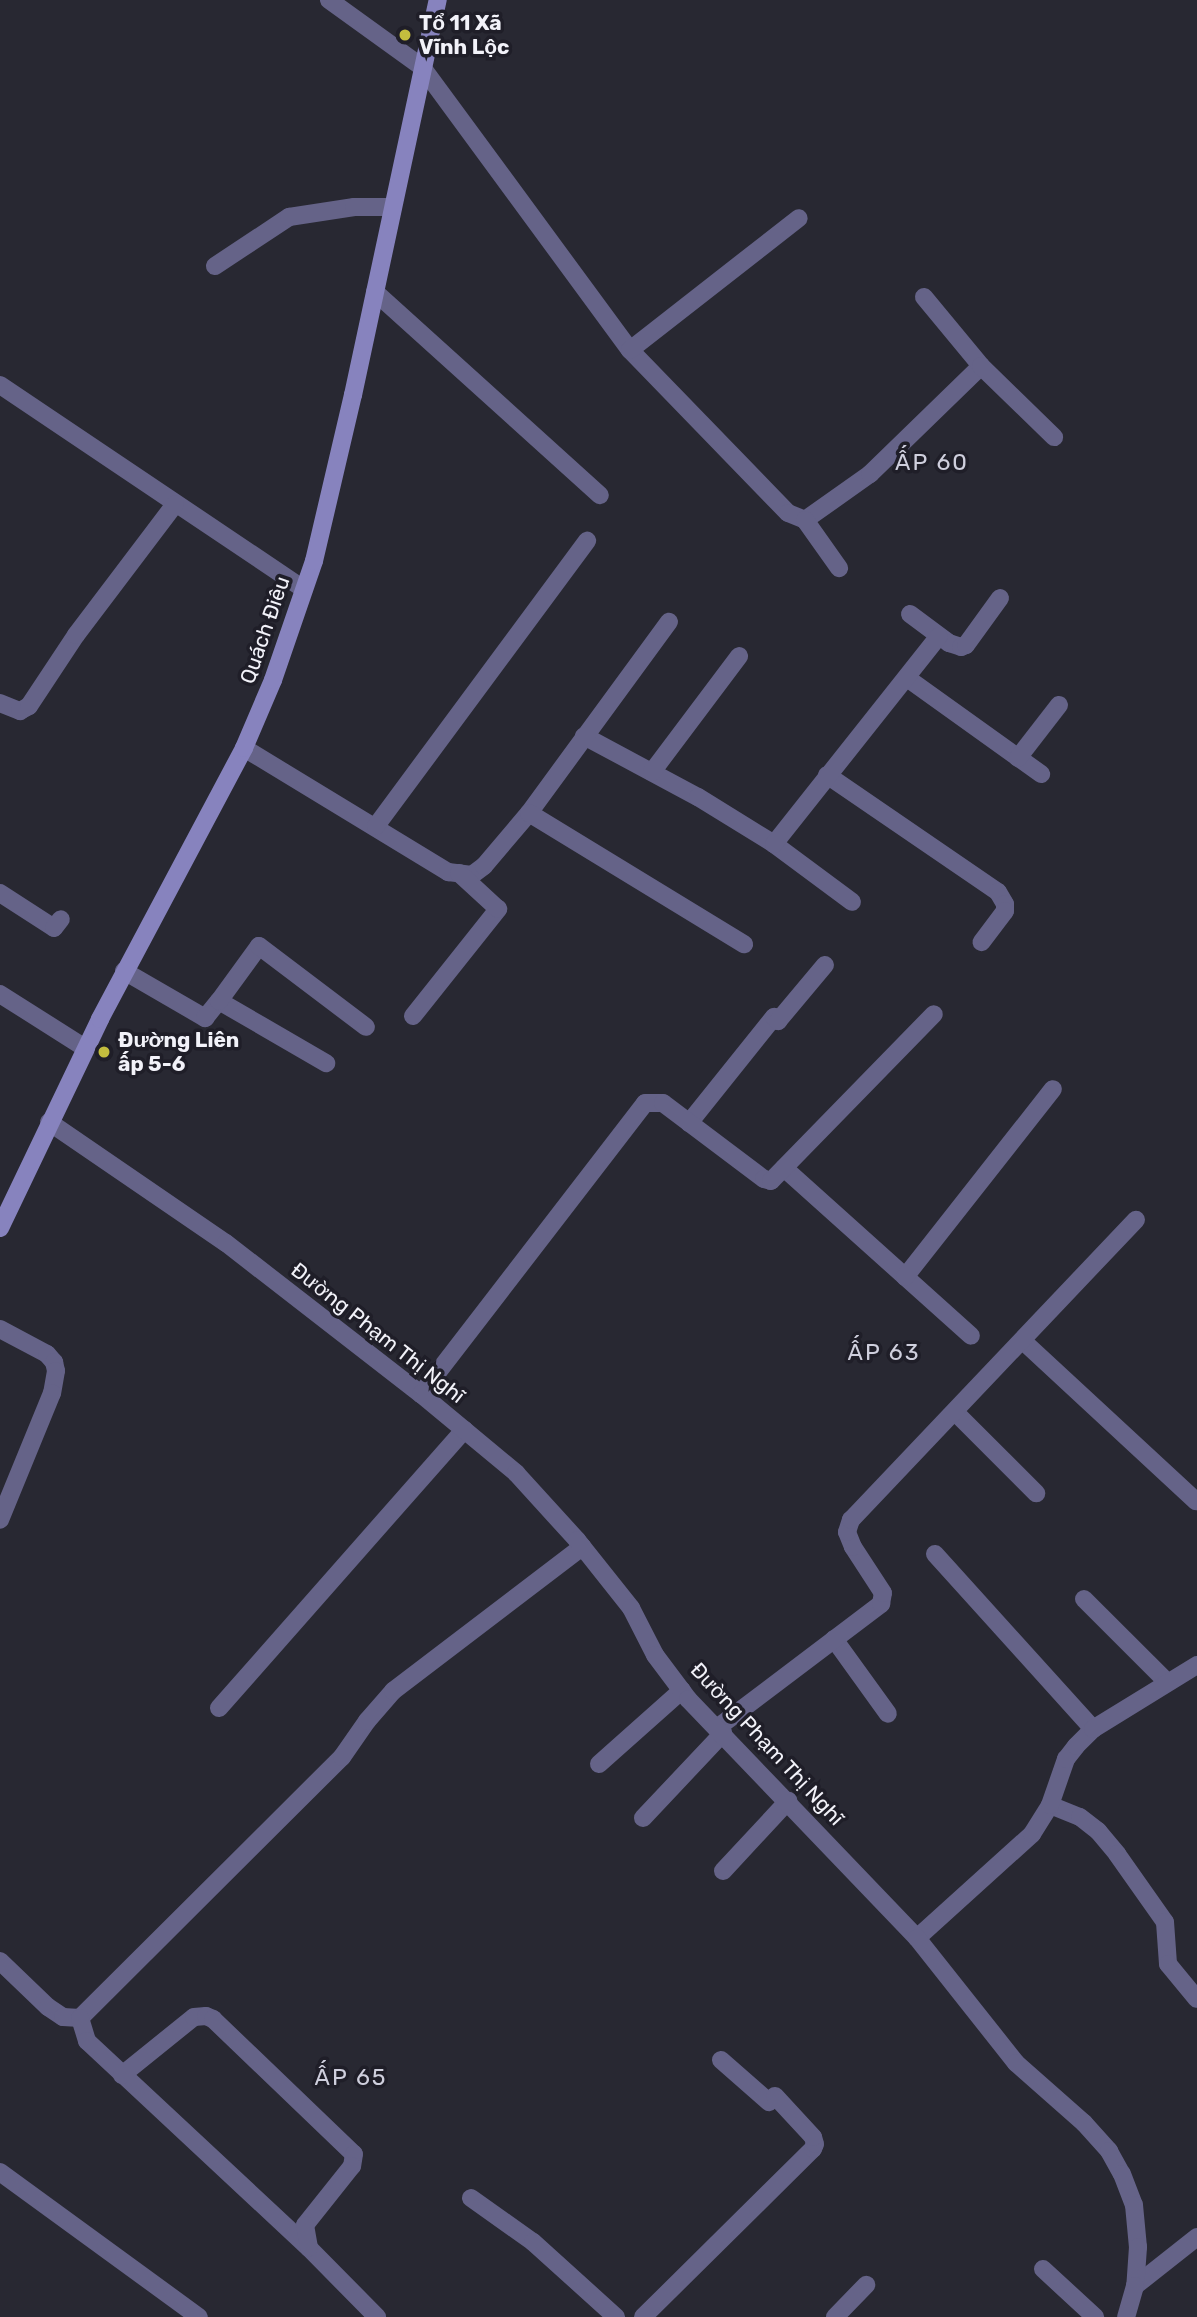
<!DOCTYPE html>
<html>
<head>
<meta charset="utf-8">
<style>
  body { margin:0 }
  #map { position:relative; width:1197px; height:2317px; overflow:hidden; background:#282832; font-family:Rubik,sans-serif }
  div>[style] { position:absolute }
  .minor>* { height:18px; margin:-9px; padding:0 9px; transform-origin:9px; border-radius:9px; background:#656388 }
  .tertiary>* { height:18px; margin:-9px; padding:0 9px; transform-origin:9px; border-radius:9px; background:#656388 }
  .secondary>* { height:18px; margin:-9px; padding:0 9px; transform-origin:9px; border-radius:9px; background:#8783be }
  .dots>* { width:19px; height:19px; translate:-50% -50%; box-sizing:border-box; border:4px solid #1f1e28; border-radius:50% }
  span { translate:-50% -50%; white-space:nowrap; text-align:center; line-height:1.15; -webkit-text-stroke:7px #1f1e28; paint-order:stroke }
  .poi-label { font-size:21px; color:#f2f2f9; font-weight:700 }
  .left { translate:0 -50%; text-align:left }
  .street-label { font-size:21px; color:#f2f2f9 }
  .neighbourhood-label { font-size:23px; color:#cfcfdd; letter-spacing:2px }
</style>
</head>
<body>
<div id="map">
  <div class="minor">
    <i style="left:329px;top:0;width:115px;rotate:35.8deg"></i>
    <i style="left:422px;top:67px;width:351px;rotate:53.7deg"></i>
    <i style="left:630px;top:350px;width:227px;rotate:45.9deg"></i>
    <i style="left:788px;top:513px;width:18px;rotate:22deg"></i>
    <i style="left:805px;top:520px;width:80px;rotate:-35.3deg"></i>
    <i style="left:870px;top:474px;width:155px;rotate:-44.2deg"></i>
    <i style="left:215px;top:266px;width:89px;rotate:-33.5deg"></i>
    <i style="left:289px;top:217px;width:66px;rotate:-8.7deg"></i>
    <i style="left:354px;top:207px;width:39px"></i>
    <i style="left:375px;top:292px;width:303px;rotate:42.1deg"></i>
    <i style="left:924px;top:297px;width:89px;rotate:50.4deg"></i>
    <i style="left:981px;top:366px;width:102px;rotate:44.2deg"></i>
    <i style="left:630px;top:350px;width:214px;rotate:-38deg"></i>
    <i style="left:0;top:385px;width:366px;rotate:33.9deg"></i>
    <i style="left:805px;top:520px;width:59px;rotate:54.7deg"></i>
    <i style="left:910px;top:614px;width:49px;rotate:36.6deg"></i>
    <i style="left:949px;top:643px;width:13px;rotate:18deg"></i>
    <i style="left:961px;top:647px;width:5px;rotate:-22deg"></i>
    <i style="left:966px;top:645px;width:58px;rotate:-54.1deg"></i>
    <i style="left:907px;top:678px;width:165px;rotate:35.6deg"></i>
    <i style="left:0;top:703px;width:22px;rotate:22deg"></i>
    <i style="left:20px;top:711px;width:10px;rotate:-29deg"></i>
    <i style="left:29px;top:706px;width:85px;rotate:-56.5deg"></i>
    <i style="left:76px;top:635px;width:164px;rotate:-52.9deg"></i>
    <i style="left:584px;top:736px;width:129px;rotate:28.2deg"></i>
    <i style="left:698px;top:797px;width:89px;rotate:31.7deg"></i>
    <i style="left:774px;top:844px;width:97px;rotate:36.6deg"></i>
    <i style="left:244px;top:748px;width:239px;rotate:31.3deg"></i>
    <i style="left:448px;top:872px;width:24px;rotate:7deg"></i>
    <i style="left:472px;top:875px;width:15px;rotate:-37deg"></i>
    <i style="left:484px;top:866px;width:70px;rotate:-49.7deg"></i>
    <i style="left:529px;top:813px;width:237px;rotate:-53.8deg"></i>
    <i style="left:1018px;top:758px;width:67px;rotate:-52.3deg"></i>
    <i style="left:652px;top:772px;width:145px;rotate:-53.1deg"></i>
    <i style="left:827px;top:775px;width:207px;rotate:34.4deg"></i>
    <i style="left:998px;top:892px;width:14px;rotate:60deg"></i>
    <i style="left:1005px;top:904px;width:7px;rotate:90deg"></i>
    <i style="left:1005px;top:911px;width:39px;rotate:127deg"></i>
    <i style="left:529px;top:813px;width:252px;rotate:31.4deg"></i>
    <i style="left:376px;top:826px;width:355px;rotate:-53.5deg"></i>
    <i style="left:774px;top:844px;width:265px;rotate:-51.6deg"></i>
    <i style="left:0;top:893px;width:64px;rotate:32.9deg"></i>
    <i style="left:54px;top:928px;width:11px;rotate:-52deg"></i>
    <i style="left:124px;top:971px;width:94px;rotate:30.1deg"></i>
    <i style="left:205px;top:1018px;width:22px;rotate:-51deg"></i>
    <i style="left:219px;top:1001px;width:124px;rotate:30.1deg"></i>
    <i style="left:0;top:994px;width:101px;rotate:32.4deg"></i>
    <i style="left:219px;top:1001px;width:68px;rotate:-54deg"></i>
    <i style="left:259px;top:946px;width:134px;rotate:37.1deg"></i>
    <i style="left:413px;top:1016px;width:137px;rotate:-51.5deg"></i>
    <i style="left:498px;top:909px;width:53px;rotate:-137.3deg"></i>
    <i style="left:689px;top:1123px;width:136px;rotate:-51.3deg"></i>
    <i style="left:774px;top:1017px;width:6px;rotate:45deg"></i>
    <i style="left:778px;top:1021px;width:73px;rotate:-50deg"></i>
    <i style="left:784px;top:1168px;width:251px;rotate:41.9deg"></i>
    <i style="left:905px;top:1277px;width:239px;rotate:-51.8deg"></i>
    <i style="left:0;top:1329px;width:53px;rotate:28deg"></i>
    <i style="left:47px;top:1354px;width:11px;rotate:49deg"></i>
    <i style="left:54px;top:1362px;width:9px;rotate:77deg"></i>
    <i style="left:56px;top:1371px;width:22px;rotate:100deg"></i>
    <i style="left:52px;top:1393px;width:137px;rotate:112.3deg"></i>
    <i style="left:1023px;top:1341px;width:236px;rotate:42.8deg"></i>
    <i style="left:421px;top:1394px;width:367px;rotate:-52.4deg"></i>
    <i style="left:645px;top:1103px;width:18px"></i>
    <i style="left:663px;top:1103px;width:126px;rotate:37deg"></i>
    <i style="left:764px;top:1179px;width:7px;rotate:16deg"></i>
    <i style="left:771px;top:1181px;width:233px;rotate:-45.7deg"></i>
    <i style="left:955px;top:1412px;width:115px;rotate:45deg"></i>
    <i style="left:935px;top:1554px;width:236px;rotate:47.9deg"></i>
    <i style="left:1084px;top:1599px;width:117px;rotate:45deg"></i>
    <i style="left:834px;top:1639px;width:92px;rotate:54.2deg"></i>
    <i style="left:219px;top:1708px;width:371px;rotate:-48.6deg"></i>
    <i style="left:717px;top:1728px;width:206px;rotate:-37.1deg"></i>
    <i style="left:881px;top:1604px;width:11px;rotate:-80deg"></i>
    <i style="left:883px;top:1593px;width:55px;rotate:-123.1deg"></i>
    <i style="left:853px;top:1547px;width:16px;rotate:-112deg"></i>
    <i style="left:847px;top:1532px;width:13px;rotate:-72deg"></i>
    <i style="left:851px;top:1520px;width:414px;rotate:-46.5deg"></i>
    <i style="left:599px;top:1764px;width:111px;rotate:-41.7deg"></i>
    <i style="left:1050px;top:1805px;width:32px;rotate:22deg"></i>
    <i style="left:1080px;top:1817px;width:23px;rotate:38deg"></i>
    <i style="left:1098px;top:1831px;width:30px;rotate:50deg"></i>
    <i style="left:1117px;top:1854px;width:83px;rotate:54.8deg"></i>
    <i style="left:1165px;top:1922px;width:42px;rotate:85.9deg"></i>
    <i style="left:1168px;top:1964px;width:45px;rotate:50.4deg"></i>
    <i style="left:643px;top:1818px;width:117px;rotate:-46.7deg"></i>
    <i style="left:723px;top:1871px;width:96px;rotate:-47.1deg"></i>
    <i style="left:917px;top:1938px;width:155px;rotate:-42.1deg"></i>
    <i style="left:1032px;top:1834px;width:34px;rotate:-58deg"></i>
    <i style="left:1050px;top:1805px;width:49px;rotate:-70.8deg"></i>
    <i style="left:1066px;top:1759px;width:16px;rotate:-52deg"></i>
    <i style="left:1076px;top:1746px;width:24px;rotate:-45deg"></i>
    <i style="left:1093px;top:1729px;width:122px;rotate:-31.6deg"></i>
    <i style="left:0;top:1961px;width:66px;rotate:43.8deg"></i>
    <i style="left:48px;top:2007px;width:18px;rotate:34deg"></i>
    <i style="left:63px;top:2017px;width:17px;rotate:3deg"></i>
    <i style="left:80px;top:2018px;width:370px;rotate:-44.9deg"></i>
    <i style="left:342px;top:1757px;width:44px;rotate:-55.2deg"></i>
    <i style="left:367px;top:1721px;width:40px;rotate:-49deg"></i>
    <i style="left:393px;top:1691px;width:238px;rotate:-37.3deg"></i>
    <i style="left:80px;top:2018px;width:24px;rotate:73deg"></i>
    <i style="left:87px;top:2041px;width:304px;rotate:43deg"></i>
    <i style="left:309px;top:2248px;width:97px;rotate:45.4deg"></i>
    <i style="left:721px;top:2060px;width:64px;rotate:41.2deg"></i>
    <i style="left:122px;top:2075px;width:92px;rotate:-38.9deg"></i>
    <i style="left:194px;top:2017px;width:12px;rotate:-5deg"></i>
    <i style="left:206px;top:2016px;width:8px;rotate:23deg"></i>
    <i style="left:213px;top:2019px;width:195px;rotate:43.8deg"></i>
    <i style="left:354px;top:2154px;width:12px;rotate:99deg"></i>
    <i style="left:352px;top:2166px;width:75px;rotate:128.5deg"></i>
    <i style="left:305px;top:2225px;width:23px;rotate:80deg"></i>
    <i style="left:0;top:2172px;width:246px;rotate:36.1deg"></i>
    <i style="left:471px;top:2198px;width:76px;rotate:35.4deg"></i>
    <i style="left:533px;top:2242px;width:112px;rotate:42.1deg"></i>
    <i style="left:1043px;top:2269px;width:71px;rotate:42.7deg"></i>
    <i style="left:1135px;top:2286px;width:79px;rotate:-38.3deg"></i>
    <i style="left:643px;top:2317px;width:239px;rotate:-44.7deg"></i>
    <i style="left:813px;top:2149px;width:5px;rotate:-68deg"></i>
    <i style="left:815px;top:2144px;width:7px;rotate:-106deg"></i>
    <i style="left:813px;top:2137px;width:56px;rotate:-132.8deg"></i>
    <i style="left:835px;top:2317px;width:45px;rotate:-45.9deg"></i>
  </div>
  <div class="tertiary">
    <i style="left:49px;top:1122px;width:214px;rotate:34.4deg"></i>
    <i style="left:226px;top:1243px;width:247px;rotate:37.8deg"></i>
    <i style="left:421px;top:1394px;width:124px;rotate:39.7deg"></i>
    <i style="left:516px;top:1473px;width:91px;rotate:47.7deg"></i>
    <i style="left:577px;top:1540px;width:87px;rotate:51.5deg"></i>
    <i style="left:631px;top:1608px;width:53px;rotate:62.9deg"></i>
    <i style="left:655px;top:1655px;width:55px;rotate:53.1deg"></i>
    <i style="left:688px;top:1699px;width:331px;rotate:46.2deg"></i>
    <i style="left:917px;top:1938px;width:159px;rotate:51.6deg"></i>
    <i style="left:1016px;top:2063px;width:91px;rotate:41.4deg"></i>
    <i style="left:1084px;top:2123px;width:38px;rotate:48deg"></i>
    <i style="left:1109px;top:2151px;width:26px;rotate:61deg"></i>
    <i style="left:1122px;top:2174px;width:33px;rotate:69deg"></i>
    <i style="left:1134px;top:2205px;width:42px;rotate:84.6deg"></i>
    <i style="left:1138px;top:2247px;width:39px;rotate:94deg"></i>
    <i style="left:1135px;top:2286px;width:32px;rotate:106deg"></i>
  </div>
  <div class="secondary">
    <i style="left:0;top:1228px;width:232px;rotate:-64.4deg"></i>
    <i style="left:100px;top:1019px;width:307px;rotate:-62deg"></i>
    <i style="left:244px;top:748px;width:74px;rotate:-66.9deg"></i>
    <i style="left:273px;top:680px;width:126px;rotate:-71deg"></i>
    <i style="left:314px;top:561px;width:171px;rotate:-76.8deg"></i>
    <i style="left:353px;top:395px;width:404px;rotate:-77.9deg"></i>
  </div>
  <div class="dots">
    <i style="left:405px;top:35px;background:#c3bd3e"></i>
    <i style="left:104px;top:1052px;background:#c3bd3e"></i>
  </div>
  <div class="poi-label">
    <span class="left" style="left:419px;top:35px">Tổ 11 Xã<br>Vĩnh Lộc</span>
    <span class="left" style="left:118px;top:1052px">Đường Liên<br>ấp 5-6</span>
  </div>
  <div class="street-label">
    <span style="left:265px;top:630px;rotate:-71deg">Quách Điêu</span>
    <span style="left:378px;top:1333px;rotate:38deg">Đường Phạm Thị Nghĩ</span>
    <span style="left:767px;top:1744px;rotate:47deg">Đường Phạm Thị Nghĩ</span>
  </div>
  <div class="neighbourhood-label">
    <span style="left:932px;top:462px">ẤP 60</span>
    <span style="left:884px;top:1352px">ẤP 63</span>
    <span style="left:351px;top:2077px">ẤP 65</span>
  </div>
</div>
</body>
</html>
